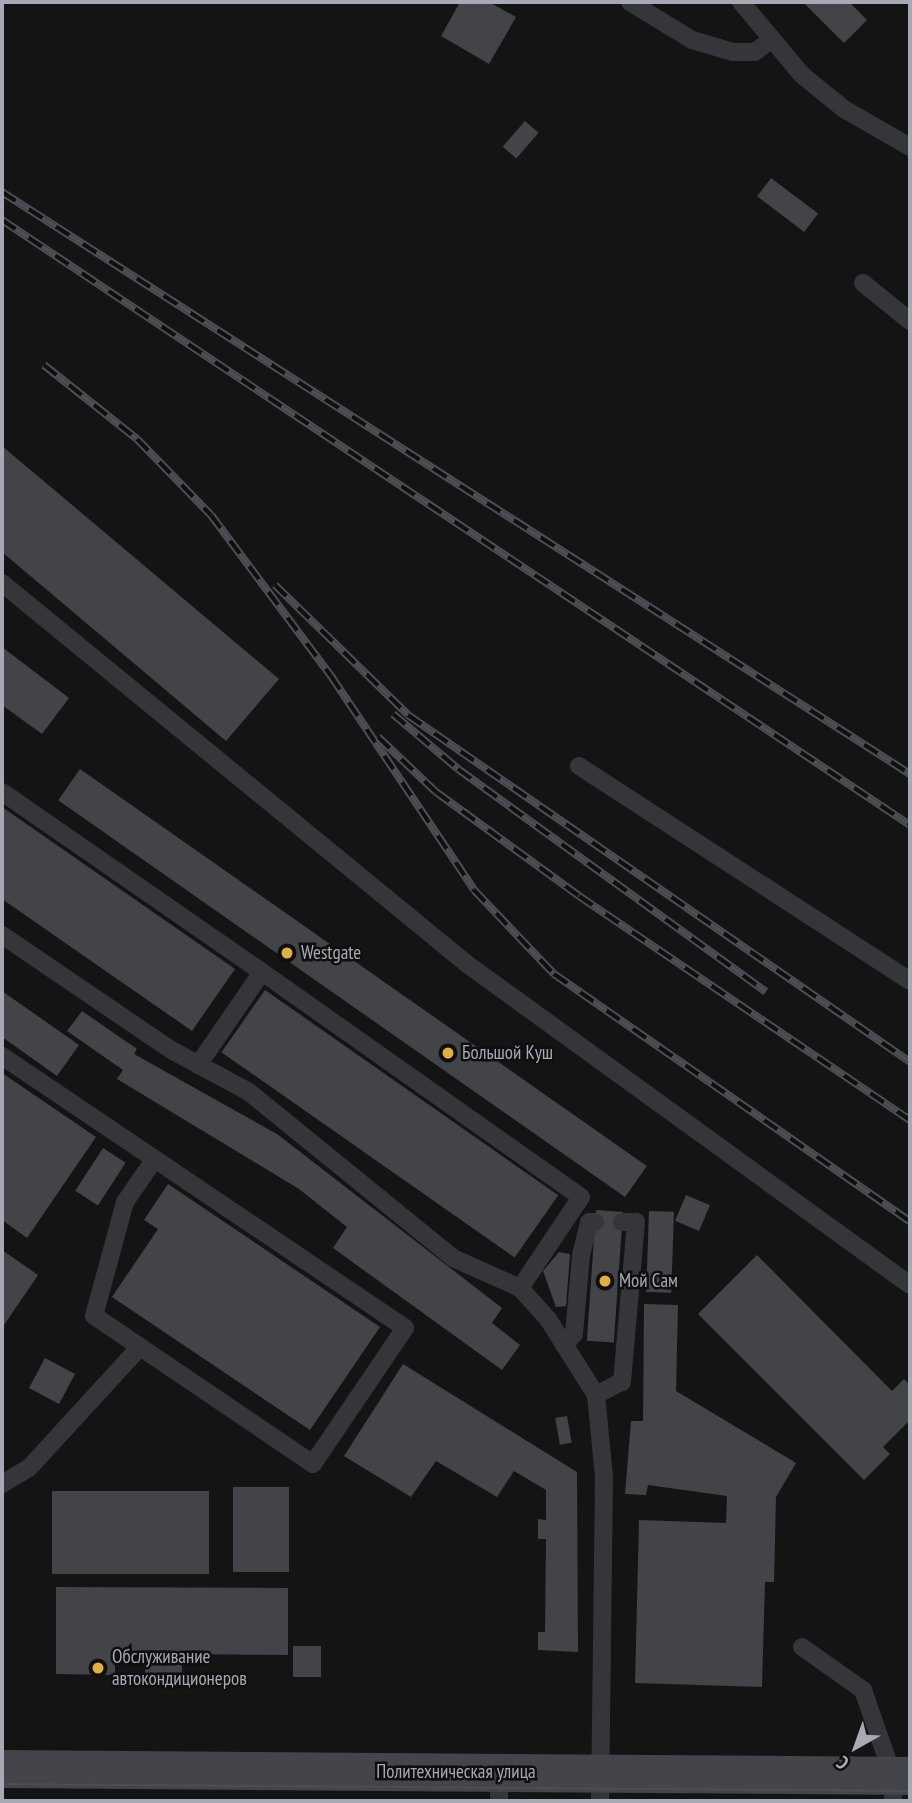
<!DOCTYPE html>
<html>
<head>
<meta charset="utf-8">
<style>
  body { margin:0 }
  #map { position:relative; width:912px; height:1803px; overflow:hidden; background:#141415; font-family:"PT Sans Narrow",sans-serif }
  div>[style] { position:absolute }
  .building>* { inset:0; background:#434448; transform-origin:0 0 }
  .service>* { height:18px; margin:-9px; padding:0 9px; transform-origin:9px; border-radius:9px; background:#35363a }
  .secondary>* { height:38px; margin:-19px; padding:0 19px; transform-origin:19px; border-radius:19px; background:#43454a }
  .tram>* { height:2px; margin:-1px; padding:0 1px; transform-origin:1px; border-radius:1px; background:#4c4e53 }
  .rail>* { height:8px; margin-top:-4px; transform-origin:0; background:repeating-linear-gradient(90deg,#0f0f10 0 16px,#4c4e53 0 32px); box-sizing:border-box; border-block:2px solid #4c4e53 }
  .dots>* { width:19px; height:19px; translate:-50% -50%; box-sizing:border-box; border:4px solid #0f0f10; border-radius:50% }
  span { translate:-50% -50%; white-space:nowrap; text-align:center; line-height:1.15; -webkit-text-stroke:5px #0f0f10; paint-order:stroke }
  .poi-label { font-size:19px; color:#a7aab4 }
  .left { translate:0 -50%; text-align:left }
  .street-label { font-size:19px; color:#a7aab4 }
  .frame { position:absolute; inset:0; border:4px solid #a7aab4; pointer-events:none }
  .north { position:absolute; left:821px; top:1712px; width:70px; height:70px; -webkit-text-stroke:5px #0f0f10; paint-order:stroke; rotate:220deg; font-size:19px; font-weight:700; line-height:28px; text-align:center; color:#a7aab4 }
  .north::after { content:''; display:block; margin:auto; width:24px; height:32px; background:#a7aab4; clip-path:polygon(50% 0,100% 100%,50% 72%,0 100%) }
</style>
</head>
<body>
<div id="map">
  <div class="building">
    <i style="clip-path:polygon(460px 2px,489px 2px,516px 17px,489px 64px,441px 36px)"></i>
    <i style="clip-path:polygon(803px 2px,849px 2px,867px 20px,844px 43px)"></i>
    <i style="left:525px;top:121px;width:18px;height:34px;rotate:41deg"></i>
    <i style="left:771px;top:178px;width:59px;height:23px;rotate:37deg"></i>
    <i style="clip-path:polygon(2px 446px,279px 679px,226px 741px,2px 552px)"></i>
    <i style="clip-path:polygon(2px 647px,69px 698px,42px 734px,2px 705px)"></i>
    <i style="left:80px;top:769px;width:692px;height:38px;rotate:35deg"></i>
    <i style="clip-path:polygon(2px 807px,235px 969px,192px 1031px,2px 899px)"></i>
    <i style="left:265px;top:990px;width:358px;height:76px;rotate:35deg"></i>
    <i style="clip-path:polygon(2px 991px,79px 1045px,57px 1076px,2px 1037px)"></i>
    <i style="clip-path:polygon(82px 1011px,137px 1049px,134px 1054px,277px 1134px,502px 1308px,492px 1323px,520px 1345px,502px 1370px,333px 1248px,347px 1227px,299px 1189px,117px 1079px,123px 1070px,67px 1031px)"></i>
    <i style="clip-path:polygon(2px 1073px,96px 1137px,27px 1238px,2px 1220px)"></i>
    <i style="left:103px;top:1148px;width:27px;height:51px;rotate:33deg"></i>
    <i style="clip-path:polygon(168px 1184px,380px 1327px,310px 1430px,112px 1297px,158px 1229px,144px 1220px)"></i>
    <i style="left:686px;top:1195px;width:26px;height:28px;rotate:23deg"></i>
    <i style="left:596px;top:1210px;width:27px;height:131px;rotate:4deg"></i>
    <i style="left:649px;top:1211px;width:25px;height:81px;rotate:2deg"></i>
    <i style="clip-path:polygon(2px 1250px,38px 1275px,2px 1328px)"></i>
    <i style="clip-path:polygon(559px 1252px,570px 1254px,566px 1306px,556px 1307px,543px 1271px)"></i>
    <i style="clip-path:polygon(757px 1255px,892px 1391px,904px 1379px,910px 1385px,910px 1420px,883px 1447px,890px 1454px,864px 1480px,698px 1314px)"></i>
    <i style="clip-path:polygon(644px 1304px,678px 1305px,676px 1391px,796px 1463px,776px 1497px,774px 1582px,765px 1582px,762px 1687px,635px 1683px,639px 1520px,726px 1523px,727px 1496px,648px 1485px,646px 1495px,625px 1494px,631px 1421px,643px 1421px)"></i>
    <i style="left:45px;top:1358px;width:34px;height:34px;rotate:28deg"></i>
    <i style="clip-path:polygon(403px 1364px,577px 1472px,578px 1652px,538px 1650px,538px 1632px,545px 1632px,546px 1539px,538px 1539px,538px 1519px,546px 1520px,546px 1490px,514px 1471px,497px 1497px,436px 1461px,411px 1497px,344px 1456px)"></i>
    <i style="left:567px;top:1416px;width:27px;height:12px;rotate:80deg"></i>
    <i style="left:233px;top:1487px;width:56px;height:85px"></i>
    <i style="left:52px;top:1491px;width:157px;height:83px"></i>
    <i style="clip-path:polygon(56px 1587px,288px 1588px,288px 1655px,182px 1654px,182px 1675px,145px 1674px,145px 1654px,115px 1654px,115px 1675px,56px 1674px)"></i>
    <i style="left:321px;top:1646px;width:31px;height:28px;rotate:90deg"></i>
  </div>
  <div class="service">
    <i style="left:630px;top:2px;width:73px;rotate:31.5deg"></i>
    <i style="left:692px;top:40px;width:43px;rotate:16.3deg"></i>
    <i style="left:733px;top:52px;width:22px"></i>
    <i style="left:755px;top:52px;width:18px;rotate:-38deg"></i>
    <i style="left:741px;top:2px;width:95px;rotate:50.1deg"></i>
    <i style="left:802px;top:75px;width:54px;rotate:39deg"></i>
    <i style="left:844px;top:109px;width:76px;rotate:29.9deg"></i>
    <i style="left:863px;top:283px;width:60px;rotate:39deg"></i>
    <i style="left:2px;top:583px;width:601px;rotate:39.33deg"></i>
    <i style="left:467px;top:964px;width:547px;rotate:35.93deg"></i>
    <i style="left:579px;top:766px;width:395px;rotate:33deg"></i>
    <i style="left:2px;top:792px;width:316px;rotate:34.7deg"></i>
    <i style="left:262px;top:972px;width:113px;rotate:124.5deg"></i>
    <i style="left:2px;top:935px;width:207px;rotate:34.2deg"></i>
    <i style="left:173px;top:1051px;width:86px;rotate:28.3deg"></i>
    <i style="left:249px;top:1092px;width:263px;rotate:39.1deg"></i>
    <i style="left:453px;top:1258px;width:73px;rotate:24.1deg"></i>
    <i style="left:520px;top:1288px;width:42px;rotate:47.9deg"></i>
    <i style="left:548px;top:1319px;width:90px;rotate:57.7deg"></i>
    <i style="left:596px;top:1395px;width:82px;rotate:84.4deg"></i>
    <i style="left:604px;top:1477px;width:324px;rotate:90.7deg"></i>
    <i style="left:262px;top:972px;width:390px;rotate:35.2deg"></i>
    <i style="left:581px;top:1197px;width:110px;rotate:123.8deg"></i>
    <i style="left:2px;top:1056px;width:486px;rotate:34deg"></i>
    <i style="left:405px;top:1328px;width:164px;rotate:124.1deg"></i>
    <i style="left:313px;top:1464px;width:264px;rotate:-145.9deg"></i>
    <i style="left:94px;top:1316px;width:118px;rotate:-74.8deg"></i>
    <i style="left:125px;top:1202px;width:51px;rotate:-55.4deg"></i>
    <i style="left:564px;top:1345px;width:15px;rotate:-48deg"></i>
    <i style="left:574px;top:1334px;width:79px;rotate:-84.9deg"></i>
    <i style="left:581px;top:1255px;width:34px;rotate:-76deg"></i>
    <i style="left:589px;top:1222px;width:6px"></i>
    <i style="left:596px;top:1395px;width:29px;rotate:-27deg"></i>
    <i style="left:622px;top:1382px;width:161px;rotate:-85deg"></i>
    <i style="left:636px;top:1222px;width:14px;rotate:180deg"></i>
    <i style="left:2px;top:1484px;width:31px;rotate:-31deg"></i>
    <i style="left:29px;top:1468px;width:164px;rotate:-47.5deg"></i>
    <i style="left:802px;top:1647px;width:75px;rotate:35.2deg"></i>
    <i style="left:863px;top:1690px;width:91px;rotate:70.8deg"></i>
    <i style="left:893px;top:1776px;width:25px;rotate:90deg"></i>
    <i style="left:499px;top:1773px;width:28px;rotate:90deg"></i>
  </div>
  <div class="secondary">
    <i style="left:2px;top:1769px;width:908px;rotate:0.44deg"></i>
  </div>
  <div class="tram">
    <i style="left:2px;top:1784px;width:908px;rotate:0.44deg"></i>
  </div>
  <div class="rail">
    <i style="left:2px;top:192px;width:1079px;rotate:32.66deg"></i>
    <i style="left:2px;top:220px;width:1091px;rotate:33.68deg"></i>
    <i style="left:44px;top:365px;width:119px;rotate:38.5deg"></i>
    <i style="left:137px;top:439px;width:106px;rotate:45.8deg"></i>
    <i style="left:211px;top:515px;width:201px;rotate:53.3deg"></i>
    <i style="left:331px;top:676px;width:257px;rotate:56.2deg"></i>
    <i style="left:474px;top:890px;width:116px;rotate:46.4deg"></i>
    <i style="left:554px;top:974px;width:433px;rotate:34.8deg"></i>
    <i style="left:275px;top:585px;width:186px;rotate:44.3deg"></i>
    <i style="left:408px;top:715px;width:610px;rotate:34.65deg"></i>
    <i style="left:393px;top:714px;width:85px;rotate:40.2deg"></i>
    <i style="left:458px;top:769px;width:380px;rotate:35.9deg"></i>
    <i style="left:378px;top:737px;width:80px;rotate:43.5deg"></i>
    <i style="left:436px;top:792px;width:177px;rotate:36deg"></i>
    <i style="left:579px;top:896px;width:400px;rotate:34.1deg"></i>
  </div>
  <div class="dots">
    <i style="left:287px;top:953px;background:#dfaf42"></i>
    <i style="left:448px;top:1053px;background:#dfaf42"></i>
    <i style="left:605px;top:1281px;background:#dfaf42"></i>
    <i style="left:98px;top:1668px;background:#dfaf42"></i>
  </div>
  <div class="poi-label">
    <span class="left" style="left:301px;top:953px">Westgate</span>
    <span class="left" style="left:462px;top:1053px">Большой Куш</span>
    <span class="left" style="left:619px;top:1281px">Мой Сам</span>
    <span class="left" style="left:112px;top:1668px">Обслуживание<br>автокондиционеров</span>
  </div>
  <div class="street-label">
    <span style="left:456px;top:1772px">Политехническая улица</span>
  </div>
  <div class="frame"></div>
  <div class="north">С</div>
</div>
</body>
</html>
